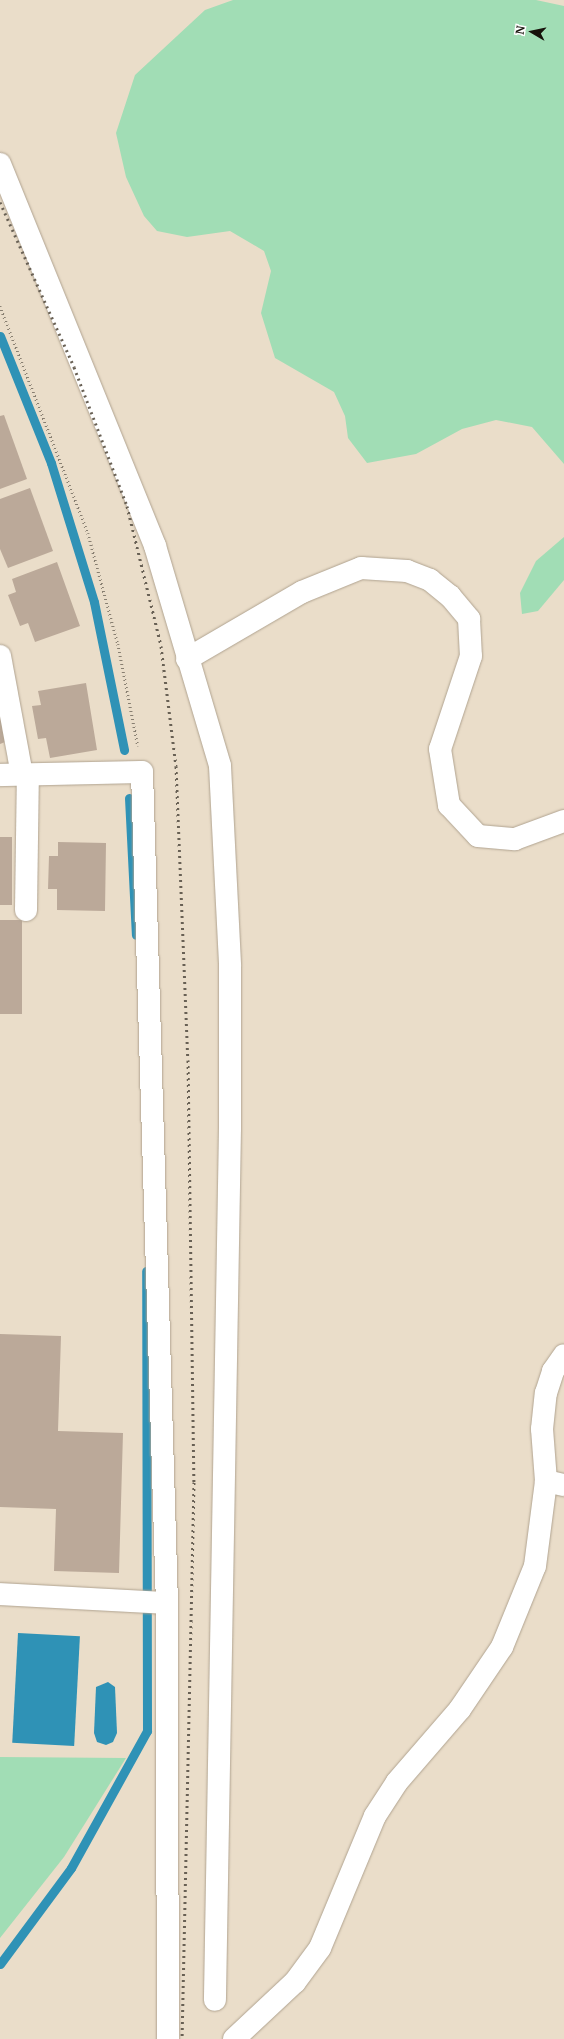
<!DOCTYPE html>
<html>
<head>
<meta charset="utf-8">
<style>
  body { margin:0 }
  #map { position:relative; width:564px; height:2039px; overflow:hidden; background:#eaddc9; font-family:Merriweather,serif }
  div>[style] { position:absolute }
  .green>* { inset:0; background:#a1ddb5 }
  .water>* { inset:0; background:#2f92b6; transform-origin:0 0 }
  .stream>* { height:9px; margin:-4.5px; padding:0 4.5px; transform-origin:4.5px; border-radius:4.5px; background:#2f92b6 }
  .building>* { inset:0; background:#bba999; transform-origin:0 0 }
  .path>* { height:2.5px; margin-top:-1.25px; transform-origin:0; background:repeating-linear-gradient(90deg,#887f71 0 1px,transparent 0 4px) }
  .roads { filter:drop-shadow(0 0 1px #b0a390) drop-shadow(0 0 1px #b0a390) }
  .street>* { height:22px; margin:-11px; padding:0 11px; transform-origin:11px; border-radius:11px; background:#fff }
  .rail>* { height:3px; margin-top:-1.5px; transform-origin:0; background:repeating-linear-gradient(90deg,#686054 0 2px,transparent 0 6px) }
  span { translate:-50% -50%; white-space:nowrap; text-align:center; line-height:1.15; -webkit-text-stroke:4px #fff; paint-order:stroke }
  .north { position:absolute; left:512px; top:12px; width:40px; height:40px; -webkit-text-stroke:3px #fff; paint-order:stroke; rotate:279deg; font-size:11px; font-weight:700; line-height:16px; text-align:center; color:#17120b }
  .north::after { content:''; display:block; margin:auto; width:14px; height:18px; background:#17120b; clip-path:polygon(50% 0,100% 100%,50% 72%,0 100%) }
</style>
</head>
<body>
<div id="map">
  <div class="green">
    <i style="clip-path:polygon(233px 0,536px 0,564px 6px,564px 464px,532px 427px,496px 420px,462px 429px,416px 454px,367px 463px,348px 438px,345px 416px,334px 392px,275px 358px,261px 313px,271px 271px,264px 251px,230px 231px,187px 237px,157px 231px,144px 216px,126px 177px,116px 133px,135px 75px,205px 10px)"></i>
    <i style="clip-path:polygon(564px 537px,564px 580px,538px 611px,522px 614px,520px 593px,536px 561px)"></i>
    <i style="clip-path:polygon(0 1757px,126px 1758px,64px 1857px,0 1938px)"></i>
  </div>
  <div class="water">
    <i style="left:18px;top:1633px;width:62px;height:110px;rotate:3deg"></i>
    <i style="clip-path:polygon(108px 1682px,115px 1687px,117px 1733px,113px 1742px,106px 1745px,97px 1742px,94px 1733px,96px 1687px)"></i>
  </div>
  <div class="stream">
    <i style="left:0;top:336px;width:137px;rotate:68.1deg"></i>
    <i style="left:51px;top:463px;width:145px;rotate:72.8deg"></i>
    <i style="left:94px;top:602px;width:151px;rotate:78.5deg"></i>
    <i style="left:129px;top:798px;width:137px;rotate:87.1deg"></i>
    <i style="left:0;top:1964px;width:119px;rotate:-53.5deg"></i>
    <i style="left:71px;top:1868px;width:157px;rotate:-61deg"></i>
    <i style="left:147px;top:1731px;width:460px;rotate:-90.1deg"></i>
  </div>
  <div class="building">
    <i style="clip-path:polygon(4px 415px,27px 479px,0 489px,0 416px)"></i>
    <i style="clip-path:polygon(30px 488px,53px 551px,8px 568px,0 549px,0 499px)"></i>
    <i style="clip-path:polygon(57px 562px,80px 626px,35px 642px,28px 623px,20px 626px,8px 595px,16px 592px,12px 579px)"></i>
    <i style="clip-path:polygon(86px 683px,97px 750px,50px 758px,46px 738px,38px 739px,32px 706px,41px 705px,38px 691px)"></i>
    <i style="clip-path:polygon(0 713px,10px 740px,0 744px)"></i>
    <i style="left:0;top:837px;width:12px;height:68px"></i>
    <i style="clip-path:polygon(58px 842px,106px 843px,105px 911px,57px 910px,57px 889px,48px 889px,49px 856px,58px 856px)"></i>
    <i style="left:0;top:920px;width:22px;height:94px"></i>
    <i style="clip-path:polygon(0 1334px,61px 1336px,58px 1431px,123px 1433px,119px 1573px,54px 1571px,56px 1509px,0 1507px)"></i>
  </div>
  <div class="path">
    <i style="left:0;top:306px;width:243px;rotate:68.8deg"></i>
    <i style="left:88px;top:533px;width:115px;rotate:74.9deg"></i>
    <i style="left:118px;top:644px;width:104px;rotate:78.9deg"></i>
  </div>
  <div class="roads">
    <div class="street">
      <i style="left:0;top:164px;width:412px;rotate:67.9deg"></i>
      <i style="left:155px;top:546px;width:229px;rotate:73.5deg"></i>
      <i style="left:220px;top:766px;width:200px;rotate:87.1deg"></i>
      <i style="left:230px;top:966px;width:162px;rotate:90deg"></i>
      <i style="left:230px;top:1128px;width:872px;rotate:90.99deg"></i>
      <i style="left:0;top:656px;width:121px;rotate:79.5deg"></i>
      <i style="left:187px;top:659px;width:133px;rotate:-30.2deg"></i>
      <i style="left:302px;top:592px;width:64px;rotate:-22.1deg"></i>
      <i style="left:361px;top:568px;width:46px;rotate:3.7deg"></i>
      <i style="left:407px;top:571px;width:25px;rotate:21deg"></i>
      <i style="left:430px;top:580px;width:26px;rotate:39deg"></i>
      <i style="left:450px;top:596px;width:30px;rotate:50deg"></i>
      <i style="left:469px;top:619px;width:37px;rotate:87deg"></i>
      <i style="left:471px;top:656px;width:98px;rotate:108.4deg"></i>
      <i style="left:440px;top:749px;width:57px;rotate:80.9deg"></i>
      <i style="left:449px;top:805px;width:42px;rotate:46.9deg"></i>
      <i style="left:478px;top:836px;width:37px;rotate:5deg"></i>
      <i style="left:515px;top:839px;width:52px;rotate:-20.2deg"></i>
      <i style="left:0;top:775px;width:142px;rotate:-1.2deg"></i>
      <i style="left:142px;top:772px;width:831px;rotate:88.28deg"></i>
      <i style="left:167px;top:1603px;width:436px;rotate:89.9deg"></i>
      <i style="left:26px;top:910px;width:135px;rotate:-89.2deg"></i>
      <i style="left:546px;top:1481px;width:18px;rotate:13deg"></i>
      <i style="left:0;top:1594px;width:167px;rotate:3.1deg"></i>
      <i style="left:234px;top:2039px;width:83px;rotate:-43.1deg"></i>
      <i style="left:295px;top:1982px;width:42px;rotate:-53.7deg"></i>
      <i style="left:320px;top:1948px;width:143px;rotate:-67.4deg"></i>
      <i style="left:375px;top:1816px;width:40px;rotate:-57.1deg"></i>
      <i style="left:397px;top:1782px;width:96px;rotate:-49.2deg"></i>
      <i style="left:460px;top:1709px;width:75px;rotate:-55.9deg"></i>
      <i style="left:502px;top:1647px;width:87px;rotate:-67.8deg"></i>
      <i style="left:535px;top:1566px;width:86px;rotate:-82.6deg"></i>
      <i style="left:546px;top:1481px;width:52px;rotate:-94.4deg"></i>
      <i style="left:542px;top:1429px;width:36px;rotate:-84deg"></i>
      <i style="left:546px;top:1393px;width:23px;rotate:-72deg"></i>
      <i style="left:553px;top:1371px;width:19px;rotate:-55deg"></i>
    </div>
  </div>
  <div class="rail">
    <i style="left:0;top:202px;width:181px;rotate:65.8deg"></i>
    <i style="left:74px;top:367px;width:149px;rotate:69.1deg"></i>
    <i style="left:127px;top:506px;width:144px;rotate:76.3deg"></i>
    <i style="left:161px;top:646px;width:121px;rotate:82.9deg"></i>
    <i style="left:176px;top:766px;width:294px;rotate:87.7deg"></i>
    <i style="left:188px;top:1060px;width:422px;rotate:89.2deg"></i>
    <i style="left:194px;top:1482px;width:557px;rotate:91.23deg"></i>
  </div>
  <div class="north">N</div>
</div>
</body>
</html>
